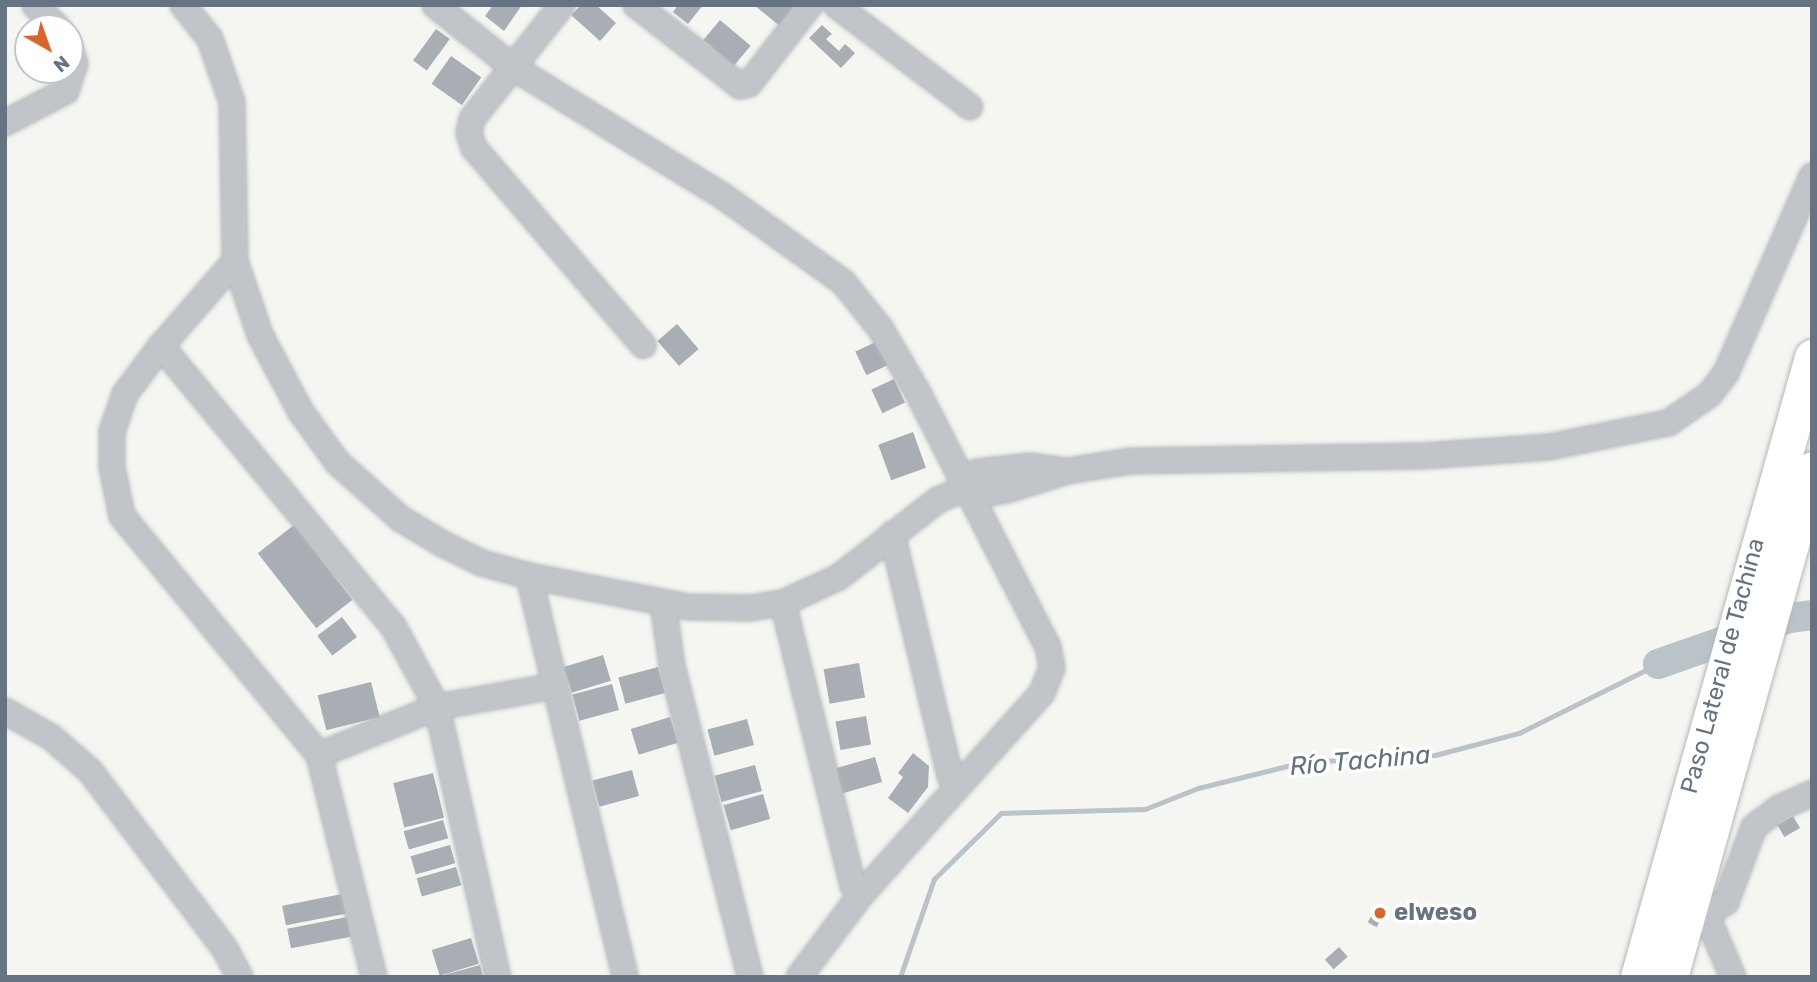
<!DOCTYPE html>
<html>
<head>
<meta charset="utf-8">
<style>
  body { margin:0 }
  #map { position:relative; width:1817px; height:982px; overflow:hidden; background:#f5f6f2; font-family:Rubik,sans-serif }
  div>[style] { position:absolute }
  .stream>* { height:5px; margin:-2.5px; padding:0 2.5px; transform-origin:2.5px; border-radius:2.5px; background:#b9c3c8 }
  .river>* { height:30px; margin:-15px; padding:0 15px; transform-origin:15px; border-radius:15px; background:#b9c3c8 }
  .building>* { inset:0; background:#a8aeb4; transform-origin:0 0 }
  .roads { filter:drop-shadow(0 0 2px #b4b7ba) drop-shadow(0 0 2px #b4b7ba) }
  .minor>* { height:24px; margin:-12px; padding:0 12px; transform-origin:12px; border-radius:12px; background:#c1c4c8 }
  .highway>* { height:35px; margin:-17.5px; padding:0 17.5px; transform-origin:17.5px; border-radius:17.5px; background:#fff }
  .dots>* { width:19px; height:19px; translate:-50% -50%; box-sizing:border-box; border:4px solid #fff; border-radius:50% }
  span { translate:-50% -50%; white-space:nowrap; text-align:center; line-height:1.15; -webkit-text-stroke:7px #fff; paint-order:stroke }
  .street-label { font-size:24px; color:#667382 }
  .poi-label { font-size:24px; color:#667382; font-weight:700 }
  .left { translate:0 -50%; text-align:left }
  .water-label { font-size:26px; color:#62747f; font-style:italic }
  .frame { position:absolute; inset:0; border:7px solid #667382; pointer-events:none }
  .north { position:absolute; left:14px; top:14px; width:70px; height:70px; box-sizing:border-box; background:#fff; border:2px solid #c2c7cd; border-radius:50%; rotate:140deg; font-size:19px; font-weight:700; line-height:28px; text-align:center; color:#667382 }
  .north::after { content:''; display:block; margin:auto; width:24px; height:32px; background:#db662d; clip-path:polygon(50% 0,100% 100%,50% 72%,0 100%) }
</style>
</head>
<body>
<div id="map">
  <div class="stream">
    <i style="left:900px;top:977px;width:104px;rotate:-70.9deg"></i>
    <i style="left:934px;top:879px;width:94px;rotate:-44.6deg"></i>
    <i style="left:1001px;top:813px;width:144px;rotate:-1.6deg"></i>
    <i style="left:1145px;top:809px;width:57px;rotate:-21.6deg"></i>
    <i style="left:1198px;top:788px;width:108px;rotate:-13.9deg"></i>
    <i style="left:1303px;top:762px;width:132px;rotate:-3deg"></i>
    <i style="left:1435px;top:755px;width:87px;rotate:-14.7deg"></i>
    <i style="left:1519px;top:733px;width:155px;rotate:-26.4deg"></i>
  </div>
  <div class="river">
    <i style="left:1658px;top:664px;width:139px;rotate:-19.3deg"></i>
    <i style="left:1789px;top:618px;width:23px;rotate:-7deg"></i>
  </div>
  <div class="building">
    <i style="clip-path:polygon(493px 5px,522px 5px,504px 31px,485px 16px)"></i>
    <i style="clip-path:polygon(581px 5px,596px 5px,616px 23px,600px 41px,571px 15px)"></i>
    <i style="clip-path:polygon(678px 5px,703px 5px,688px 24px,673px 12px)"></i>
    <i style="clip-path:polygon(754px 5px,794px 5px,796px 7px,781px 27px)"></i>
    <i style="left:720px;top:20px;width:40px;height:26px;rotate:40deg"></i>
    <i style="clip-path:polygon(822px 25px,832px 34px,826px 39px,839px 51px,845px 44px,855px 53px,841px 68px,809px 38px)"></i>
    <i style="left:436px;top:29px;width:17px;height:39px;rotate:36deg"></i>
    <i style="left:451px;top:56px;width:37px;height:34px;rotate:35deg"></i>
    <i style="left:677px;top:324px;width:33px;height:26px;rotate:49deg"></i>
    <i style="left:878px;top:341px;width:26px;height:25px;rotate:65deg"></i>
    <i style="left:894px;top:379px;width:26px;height:25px;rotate:65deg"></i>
    <i style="left:913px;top:432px;width:38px;height:37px;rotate:70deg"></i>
    <i style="left:294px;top:525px;width:95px;height:46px;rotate:52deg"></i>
    <i style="left:342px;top:617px;width:25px;height:31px;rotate:53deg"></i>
    <i style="left:603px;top:655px;width:27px;height:41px;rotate:73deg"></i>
    <i style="left:859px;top:663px;width:35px;height:36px;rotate:80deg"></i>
    <i style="left:658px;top:667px;width:27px;height:41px;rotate:75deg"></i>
    <i style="left:371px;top:682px;width:36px;height:55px;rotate:76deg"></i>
    <i style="left:612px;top:684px;width:27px;height:41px;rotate:75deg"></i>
    <i style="left:866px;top:716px;width:29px;height:31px;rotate:80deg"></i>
    <i style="left:670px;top:717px;width:27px;height:41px;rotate:73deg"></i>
    <i style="left:747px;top:719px;width:27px;height:41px;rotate:75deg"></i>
    <i style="clip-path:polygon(913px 753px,929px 766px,928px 787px,908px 813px,888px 798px,903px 777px,898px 773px)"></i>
    <i style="left:875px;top:757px;width:26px;height:41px;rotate:74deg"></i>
    <i style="left:755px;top:765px;width:27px;height:42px;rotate:75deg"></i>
    <i style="left:632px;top:770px;width:27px;height:41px;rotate:75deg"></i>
    <i style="left:433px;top:773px;width:46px;height:41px;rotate:76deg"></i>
    <i style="left:763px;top:794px;width:26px;height:41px;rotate:74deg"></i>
    <i style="left:1793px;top:816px;width:14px;height:18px;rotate:60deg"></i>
    <i style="left:443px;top:820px;width:19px;height:41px;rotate:74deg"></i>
    <i style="left:450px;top:845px;width:19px;height:41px;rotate:74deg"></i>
    <i style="left:456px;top:867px;width:19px;height:41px;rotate:74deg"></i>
    <i style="left:342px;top:894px;width:20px;height:61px;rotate:79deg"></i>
    <i style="left:1378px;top:904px;width:10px;height:21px;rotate:29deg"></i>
    <i style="left:347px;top:917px;width:20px;height:61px;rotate:79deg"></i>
    <i style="left:471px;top:938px;width:27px;height:41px;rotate:73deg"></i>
    <i style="left:1339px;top:947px;width:13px;height:19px;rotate:48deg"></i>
    <i style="clip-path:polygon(480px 965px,483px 977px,440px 977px,440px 976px)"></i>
  </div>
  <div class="roads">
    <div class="minor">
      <i style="left:35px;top:5px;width:33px;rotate:45deg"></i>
      <i style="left:183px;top:5px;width:43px;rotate:51.5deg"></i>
      <i style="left:210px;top:39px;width:67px;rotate:70.8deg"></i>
      <i style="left:232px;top:102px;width:159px;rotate:88.9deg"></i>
      <i style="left:235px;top:261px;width:78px;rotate:71.3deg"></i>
      <i style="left:260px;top:335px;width:87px;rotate:62deg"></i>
      <i style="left:301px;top:412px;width:62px;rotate:54.2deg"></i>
      <i style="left:337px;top:462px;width:86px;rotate:41.7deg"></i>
      <i style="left:401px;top:519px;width:49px;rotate:30.8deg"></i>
      <i style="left:443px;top:544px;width:43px;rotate:26deg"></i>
      <i style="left:482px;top:563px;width:49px;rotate:15.5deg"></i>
      <i style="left:529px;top:576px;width:162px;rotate:11deg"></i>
      <i style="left:688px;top:607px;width:62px;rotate:0.9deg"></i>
      <i style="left:750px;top:608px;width:33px;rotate:-9deg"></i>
      <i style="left:783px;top:603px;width:62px;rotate:-24.9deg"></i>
      <i style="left:839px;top:577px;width:125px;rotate:-37.9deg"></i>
      <i style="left:938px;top:500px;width:30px;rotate:-23deg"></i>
      <i style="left:966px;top:488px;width:19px;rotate:-55deg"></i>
      <i style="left:977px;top:472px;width:53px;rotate:-6.5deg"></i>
      <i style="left:1030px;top:466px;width:37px;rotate:8deg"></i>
      <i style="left:435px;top:5px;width:101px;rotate:38.6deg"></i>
      <i style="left:514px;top:68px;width:241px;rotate:31.5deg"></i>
      <i style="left:720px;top:194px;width:151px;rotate:35.6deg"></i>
      <i style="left:843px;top:282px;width:59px;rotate:51.2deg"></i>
      <i style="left:880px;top:328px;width:75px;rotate:59.7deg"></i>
      <i style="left:918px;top:393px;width:285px;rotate:62.9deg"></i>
      <i style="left:1048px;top:647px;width:21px;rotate:79deg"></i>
      <i style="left:1052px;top:668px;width:27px;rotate:112deg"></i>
      <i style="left:1042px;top:693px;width:273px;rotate:131.9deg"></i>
      <i style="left:860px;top:896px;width:101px;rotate:127deg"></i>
      <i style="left:562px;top:5px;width:145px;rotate:128.3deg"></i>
      <i style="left:472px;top:119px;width:14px;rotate:102deg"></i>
      <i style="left:469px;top:133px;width:16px;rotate:72deg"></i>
      <i style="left:474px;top:148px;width:260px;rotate:49.4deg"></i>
      <i style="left:636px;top:5px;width:132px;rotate:37.9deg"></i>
      <i style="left:740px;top:86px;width:9px;rotate:-13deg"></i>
      <i style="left:749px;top:84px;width:100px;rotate:-52.3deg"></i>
      <i style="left:836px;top:5px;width:168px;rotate:37.3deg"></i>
      <i style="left:5px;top:123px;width:69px;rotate:-27.7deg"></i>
      <i style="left:66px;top:91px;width:28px;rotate:-72deg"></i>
      <i style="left:75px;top:64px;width:16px;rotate:-108deg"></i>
      <i style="left:235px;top:261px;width:113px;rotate:131deg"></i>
      <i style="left:161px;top:346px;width:364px;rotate:50.4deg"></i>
      <i style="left:393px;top:626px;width:92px;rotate:61.5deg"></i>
      <i style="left:437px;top:707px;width:277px;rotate:77.3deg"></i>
      <i style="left:161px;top:346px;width:60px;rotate:126.9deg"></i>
      <i style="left:125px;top:394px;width:39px;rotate:109deg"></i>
      <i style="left:112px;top:431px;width:36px;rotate:90deg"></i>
      <i style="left:112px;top:467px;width:50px;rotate:78.5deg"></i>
      <i style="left:122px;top:516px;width:310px;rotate:50.5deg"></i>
      <i style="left:966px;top:488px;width:18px;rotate:19deg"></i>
      <i style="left:983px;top:494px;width:27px;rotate:-10deg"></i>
      <i style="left:1010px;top:489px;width:60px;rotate:-17.5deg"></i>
      <i style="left:1067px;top:471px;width:65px;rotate:-8.9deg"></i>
      <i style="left:1131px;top:461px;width:291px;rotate:-1deg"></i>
      <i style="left:1422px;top:456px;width:127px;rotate:-4.1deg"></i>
      <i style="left:1549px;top:447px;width:121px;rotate:-11.4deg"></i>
      <i style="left:1668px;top:423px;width:51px;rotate:-34.6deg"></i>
      <i style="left:1710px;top:394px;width:26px;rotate:-53deg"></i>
      <i style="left:1726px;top:373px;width:215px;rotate:-66.4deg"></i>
      <i style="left:892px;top:534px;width:249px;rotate:76.5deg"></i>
      <i style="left:950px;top:776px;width:13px;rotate:51deg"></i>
      <i style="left:529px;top:576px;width:412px;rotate:76.5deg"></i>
      <i style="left:663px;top:603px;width:64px;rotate:81.9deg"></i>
      <i style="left:672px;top:666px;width:321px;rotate:75.9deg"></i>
      <i style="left:783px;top:603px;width:291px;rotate:76.1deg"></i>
      <i style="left:853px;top:885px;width:13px;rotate:58deg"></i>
      <i style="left:5px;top:711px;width:53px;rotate:29.5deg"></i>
      <i style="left:51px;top:737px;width:52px;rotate:41.1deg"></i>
      <i style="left:90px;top:771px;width:223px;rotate:52.8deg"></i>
      <i style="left:225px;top:949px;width:32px;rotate:62deg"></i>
      <i style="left:1700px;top:900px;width:84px;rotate:66.8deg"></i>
      <i style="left:1706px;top:915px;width:24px;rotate:-33deg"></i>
      <i style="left:1726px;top:902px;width:80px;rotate:-69.5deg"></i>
      <i style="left:1754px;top:827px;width:31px;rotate:-37deg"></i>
      <i style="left:1779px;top:808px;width:36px;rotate:-24deg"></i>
      <i style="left:374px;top:977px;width:229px;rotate:-103.9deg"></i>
      <i style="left:319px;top:755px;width:127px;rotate:-22.1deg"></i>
      <i style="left:437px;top:707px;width:120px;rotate:-10.1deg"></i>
    </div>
    <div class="highway">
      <i style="left:1638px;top:977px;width:644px;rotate:-74.32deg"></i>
      <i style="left:1670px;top:977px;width:527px;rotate:-74.38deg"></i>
    </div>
  </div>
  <div class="dots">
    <i style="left:1380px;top:913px;background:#db662d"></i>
  </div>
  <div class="street-label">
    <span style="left:1723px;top:666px;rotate:-75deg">Paso Lateral de Tachina</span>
  </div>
  <div class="poi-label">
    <span class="left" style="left:1394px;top:913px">elweso</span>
  </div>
  <div class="water-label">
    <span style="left:1360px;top:761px;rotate:-5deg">Río Tachina</span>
  </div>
  <div class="frame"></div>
  <div class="north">N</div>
</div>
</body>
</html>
